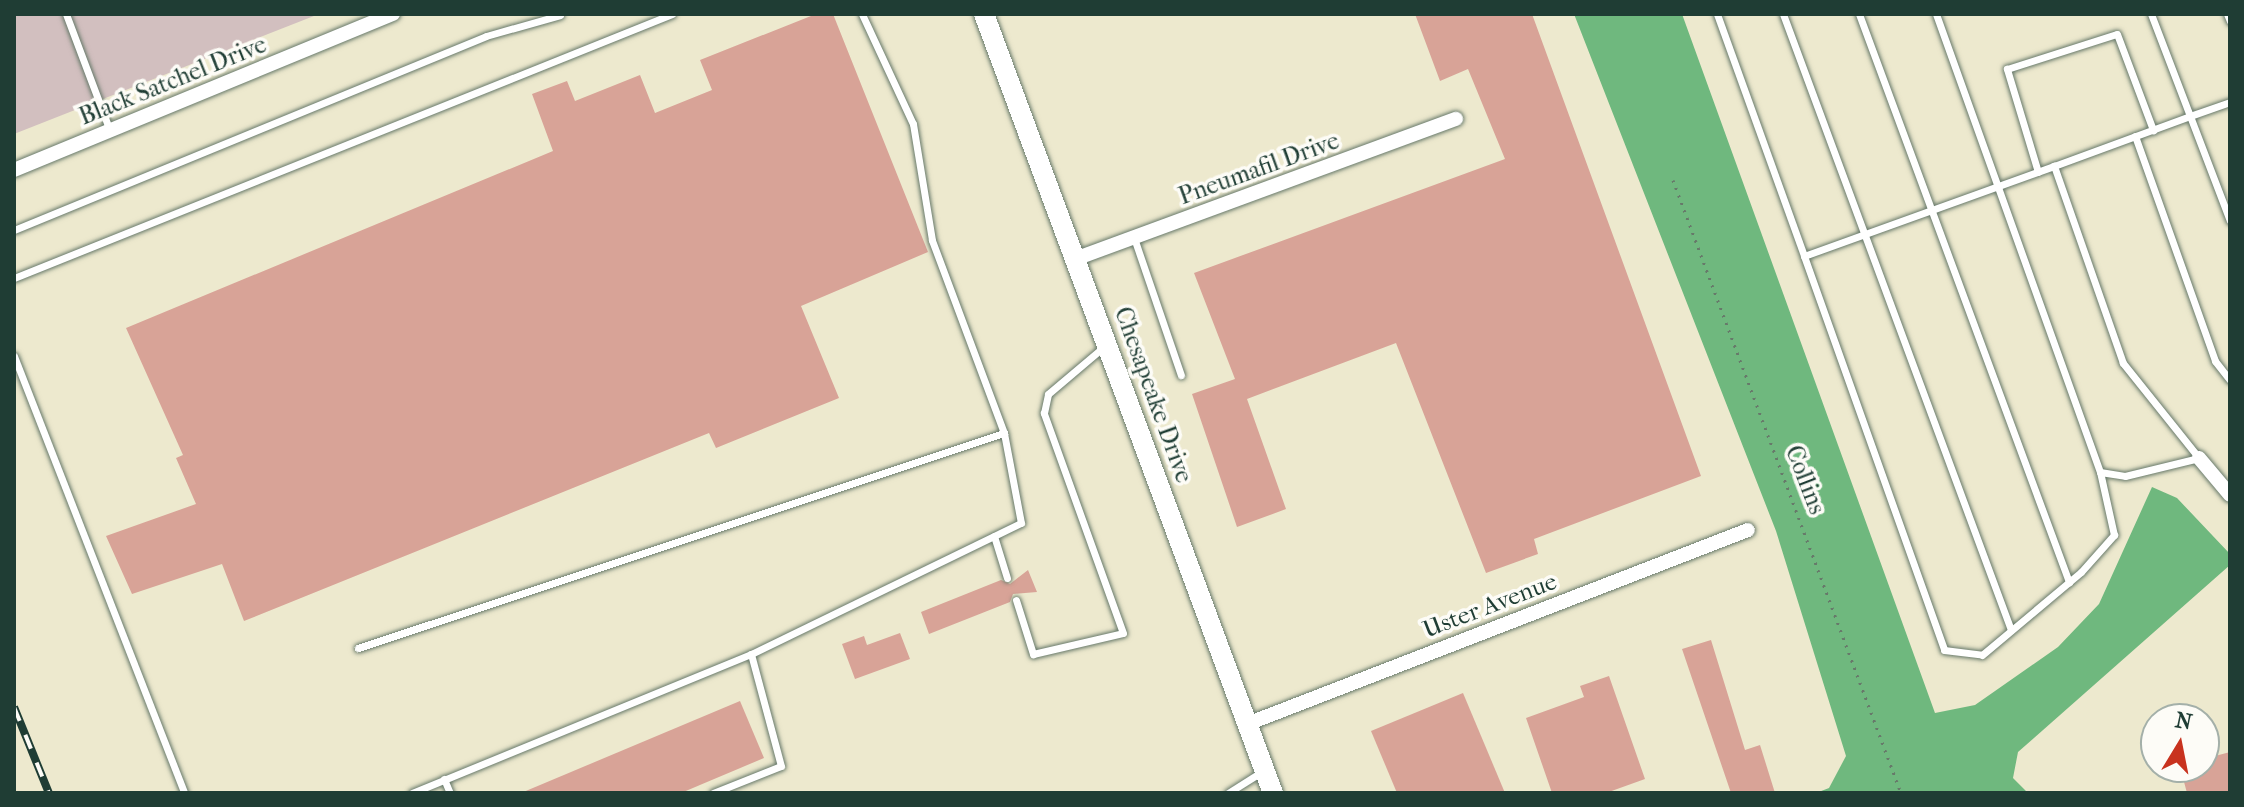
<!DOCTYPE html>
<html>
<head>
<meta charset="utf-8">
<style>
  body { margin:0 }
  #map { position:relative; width:2244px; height:807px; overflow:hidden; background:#ede9ce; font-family:"IM FELL French Canon",serif }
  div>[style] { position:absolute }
  .industrial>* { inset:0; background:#d2bfbf }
  .forest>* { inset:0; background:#6fb87e }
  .building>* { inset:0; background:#d8a397 }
  .path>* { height:3px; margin-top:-1.5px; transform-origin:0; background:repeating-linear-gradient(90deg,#67796a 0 2px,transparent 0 8px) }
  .roads { filter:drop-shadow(0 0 2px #67796a) drop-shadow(0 0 2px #67796a) }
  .lane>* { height:7px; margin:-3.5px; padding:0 3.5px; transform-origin:3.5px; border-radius:3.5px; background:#fff }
  .street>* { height:14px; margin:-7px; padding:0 7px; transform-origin:7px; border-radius:7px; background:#fff }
  .secondary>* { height:20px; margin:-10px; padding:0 10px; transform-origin:10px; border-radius:10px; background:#fff }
  .rail>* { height:8px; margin-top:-4px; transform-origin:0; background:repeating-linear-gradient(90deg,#fdfcf7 0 15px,#1f3d34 0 30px); box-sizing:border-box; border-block:2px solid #1f3d34 }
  span { translate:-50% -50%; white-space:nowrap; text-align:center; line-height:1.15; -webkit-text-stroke:7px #fdfcf7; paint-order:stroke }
  .street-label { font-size:24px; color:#1f3d34 }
  .frame { position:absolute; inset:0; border:16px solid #1f3d34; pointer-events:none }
  .north { position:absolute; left:2140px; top:703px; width:80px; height:80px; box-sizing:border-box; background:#fdfcf7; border:2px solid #a4b0a9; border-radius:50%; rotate:10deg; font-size:22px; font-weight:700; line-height:32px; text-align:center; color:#1f3d34 }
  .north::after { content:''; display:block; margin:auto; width:28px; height:36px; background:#c8321e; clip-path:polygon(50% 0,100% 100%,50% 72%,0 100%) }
</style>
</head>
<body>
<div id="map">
  <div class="industrial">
    <i style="clip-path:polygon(14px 14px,319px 14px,14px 134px)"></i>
  </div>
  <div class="forest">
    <i style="clip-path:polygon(1574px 14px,1682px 14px,1935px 713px,1975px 705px,2058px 647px,2099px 604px,2152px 487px,2177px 498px,2230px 554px,2230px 565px,2018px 752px,2013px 778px,2028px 793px,1816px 793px,1829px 788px,1846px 756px,1776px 531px)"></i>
  </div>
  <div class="building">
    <i style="clip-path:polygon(816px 14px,833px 14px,928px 252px,801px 306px,839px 398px,716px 448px,709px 433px,244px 621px,222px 564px,132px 594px,106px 536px,196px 504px,176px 458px,183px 455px,126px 328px,553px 151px,532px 94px,567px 81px,575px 101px,640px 75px,655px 113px,712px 90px,700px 60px)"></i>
    <i style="clip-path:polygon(1415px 14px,1532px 14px,1701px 476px,1534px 539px,1538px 554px,1486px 573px,1396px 343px,1247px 399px,1286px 509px,1237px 527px,1192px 394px,1235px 379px,1194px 273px,1505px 159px,1468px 69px,1440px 81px)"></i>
    <i style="clip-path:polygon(1028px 570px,1037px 592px,1013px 594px,1010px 602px,929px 634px,921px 612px,1001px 580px,1010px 584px)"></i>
    <i style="clip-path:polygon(900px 633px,910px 659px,855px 679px,842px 644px,864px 636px,867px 645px)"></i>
    <i style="clip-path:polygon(1711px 640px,1745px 750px,1760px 745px,1775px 793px,1731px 793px,1682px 649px)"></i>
    <i style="clip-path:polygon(1609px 676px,1645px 779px,1606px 793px,1552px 793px,1526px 718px,1584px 697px,1580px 686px)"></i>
    <i style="clip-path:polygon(1463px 693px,1505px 793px,1397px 793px,1371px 731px)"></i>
    <i style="clip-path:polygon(740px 701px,764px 758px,681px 793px,521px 793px)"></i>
    <i style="clip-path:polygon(2230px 752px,2230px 793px,2187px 793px,2180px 767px,2204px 767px,2204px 759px)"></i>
  </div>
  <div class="path">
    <i style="left:1673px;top:180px;width:654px;rotate:69.6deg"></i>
  </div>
  <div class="roads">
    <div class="lane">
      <i style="left:66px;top:14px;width:125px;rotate:69.4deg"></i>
      <i style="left:1717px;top:14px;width:257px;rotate:70.2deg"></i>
      <i style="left:1804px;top:256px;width:266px;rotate:-19.8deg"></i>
      <i style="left:1783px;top:14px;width:657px;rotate:69.69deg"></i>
      <i style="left:1859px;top:14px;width:606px;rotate:69.71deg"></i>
      <i style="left:1936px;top:14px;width:486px;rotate:70.3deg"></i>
      <i style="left:2100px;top:472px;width:25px;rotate:9deg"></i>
      <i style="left:2125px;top:476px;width:76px;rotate:-13.7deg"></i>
      <i style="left:2199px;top:458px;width:122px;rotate:-128.7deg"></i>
      <i style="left:2123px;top:363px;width:209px;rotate:-109.3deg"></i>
      <i style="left:2054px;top:166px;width:145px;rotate:-20.2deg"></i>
      <i style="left:2190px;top:116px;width:109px;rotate:-110.9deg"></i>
      <i style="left:2227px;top:14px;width:8px;rotate:67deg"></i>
      <i style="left:2230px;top:102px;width:42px;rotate:160.7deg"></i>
      <i style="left:2190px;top:116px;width:112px;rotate:69.1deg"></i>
      <i style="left:2135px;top:136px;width:239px;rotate:70.4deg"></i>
      <i style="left:2215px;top:361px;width:24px;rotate:52deg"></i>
      <i style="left:2038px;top:172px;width:108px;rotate:-106.8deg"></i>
      <i style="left:2007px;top:69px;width:115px;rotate:-17.7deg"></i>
      <i style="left:2117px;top:34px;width:103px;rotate:69.4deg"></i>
      <i style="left:14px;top:230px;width:510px;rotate:-22.34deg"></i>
      <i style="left:486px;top:36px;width:77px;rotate:-15.8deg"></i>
      <i style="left:1134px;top:238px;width:145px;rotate:71.1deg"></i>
      <i style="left:1804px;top:256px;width:418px;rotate:70.4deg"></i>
      <i style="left:1944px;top:650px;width:38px;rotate:7deg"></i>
      <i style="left:1982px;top:655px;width:129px;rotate:-40deg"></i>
      <i style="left:2081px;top:572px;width:50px;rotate:-48.3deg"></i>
      <i style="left:2114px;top:535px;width:65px;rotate:-102.5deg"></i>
      <i style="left:14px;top:278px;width:709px;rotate:-21.86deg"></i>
      <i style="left:14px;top:356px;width:469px;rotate:68.7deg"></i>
      <i style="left:994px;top:536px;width:44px;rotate:72.8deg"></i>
      <i style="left:1016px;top:600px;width:57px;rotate:72.5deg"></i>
      <i style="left:1033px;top:654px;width:92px;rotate:-13.1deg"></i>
      <i style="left:1123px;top:633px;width:234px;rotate:-109.8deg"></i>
      <i style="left:1044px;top:413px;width:19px;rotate:-78deg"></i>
      <i style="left:1048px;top:394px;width:76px;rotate:-40.2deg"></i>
      <i style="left:358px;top:648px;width:681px;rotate:-18.41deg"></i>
      <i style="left:444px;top:779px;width:15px;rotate:67deg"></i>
      <i style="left:412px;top:793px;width:366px;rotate:-22.3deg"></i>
      <i style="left:751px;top:654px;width:300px;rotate:-25.9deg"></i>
      <i style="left:1021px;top:523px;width:92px;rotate:-100.7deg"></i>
      <i style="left:1004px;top:433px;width:206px;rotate:-110.5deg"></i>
      <i style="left:932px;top:240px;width:118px;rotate:-99.3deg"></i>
      <i style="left:913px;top:124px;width:121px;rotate:-114.9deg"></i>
      <i style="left:713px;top:793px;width:73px;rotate:-21.7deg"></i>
      <i style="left:781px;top:766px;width:116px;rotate:-105deg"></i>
      <i style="left:1228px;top:793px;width:41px;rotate:-32.2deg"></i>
    </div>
    <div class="street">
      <i style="left:14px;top:170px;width:410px;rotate:-22.4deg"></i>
      <i style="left:1075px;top:259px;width:406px;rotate:-20.2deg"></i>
      <i style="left:2199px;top:458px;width:48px;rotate:50deg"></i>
      <i style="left:1247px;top:724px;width:537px;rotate:-21.17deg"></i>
    </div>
    <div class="secondary">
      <i style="left:984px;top:14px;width:831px;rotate:69.65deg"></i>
    </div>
  </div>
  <div class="rail">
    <i style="left:14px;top:707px;width:93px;rotate:67.9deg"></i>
  </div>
  <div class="street-label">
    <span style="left:173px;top:81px;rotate:-22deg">Black Satchel Drive</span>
    <span style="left:1259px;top:169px;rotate:-20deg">Pneumafil Drive</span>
    <span style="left:1153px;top:395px;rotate:70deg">Chesapeake Drive</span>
    <span style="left:1805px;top:480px;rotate:69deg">Collins</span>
    <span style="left:1490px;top:606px;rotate:-21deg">Uster Avenue</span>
  </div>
  <div class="frame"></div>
  <div class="north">N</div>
</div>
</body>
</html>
